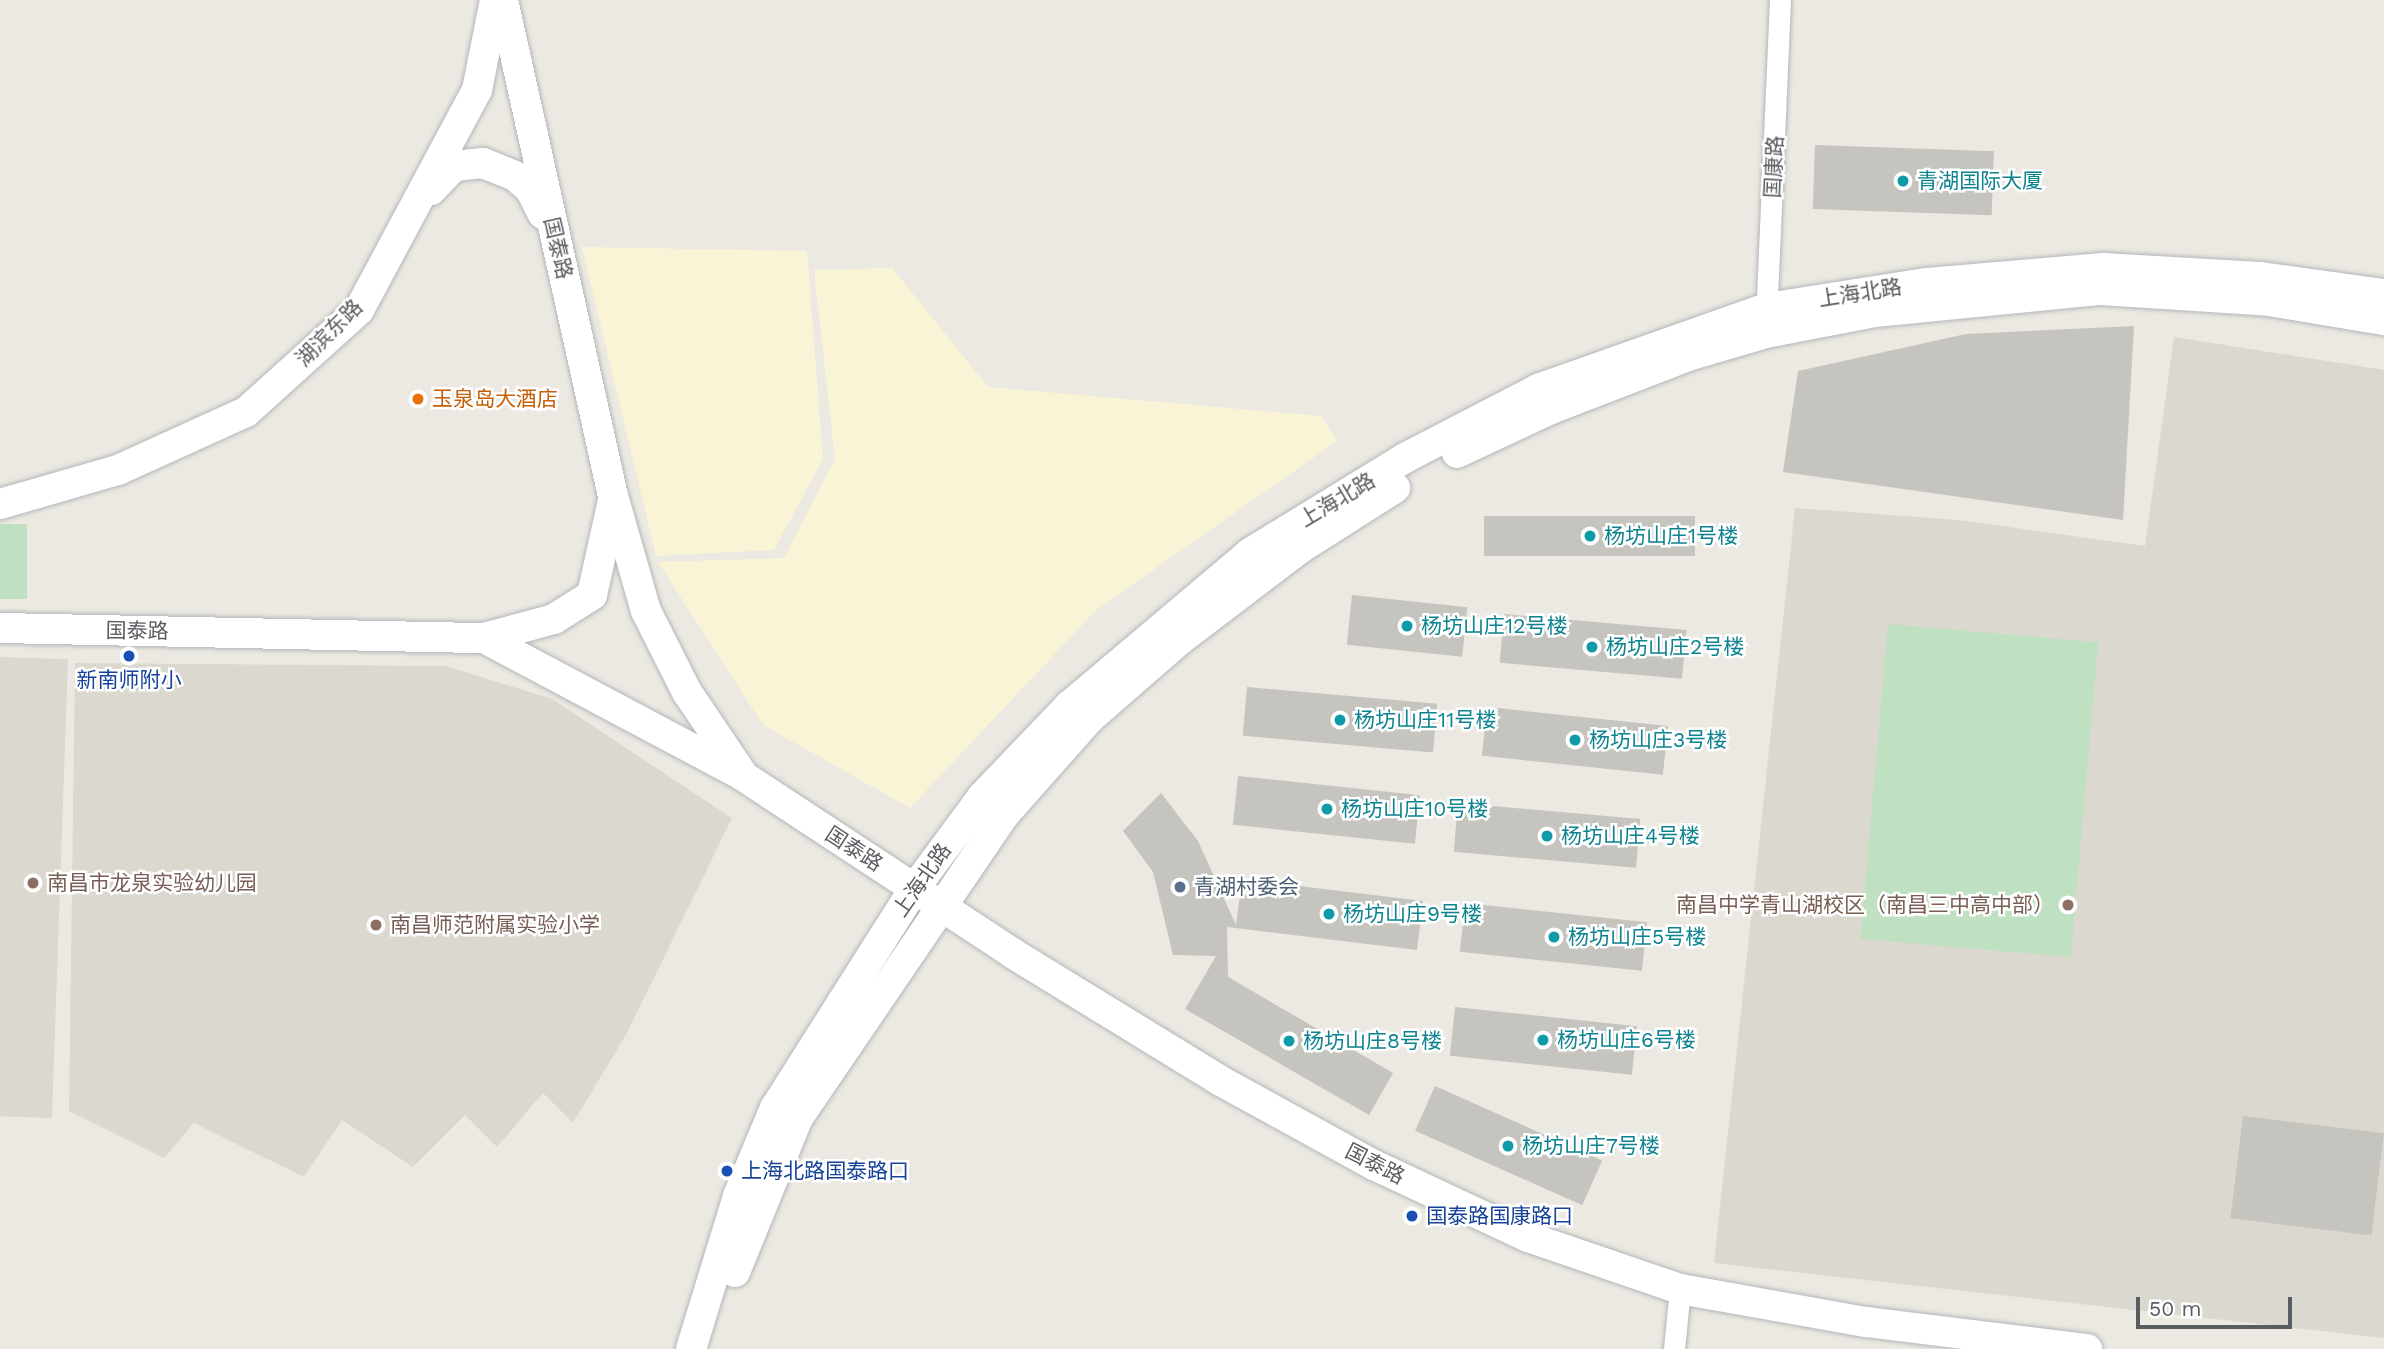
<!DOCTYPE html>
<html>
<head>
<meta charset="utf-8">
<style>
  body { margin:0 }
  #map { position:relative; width:2384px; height:1349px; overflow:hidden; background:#ebe9e1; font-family:"Work Sans","Noto Sans SC",sans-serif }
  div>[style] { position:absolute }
  .commercial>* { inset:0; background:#faf4d6 }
  .education>* { inset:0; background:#dad8cf; transform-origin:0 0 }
  .green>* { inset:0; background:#bfe1c1; transform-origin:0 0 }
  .building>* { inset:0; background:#c6c4be; transform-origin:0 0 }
  .roads { filter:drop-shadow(0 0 2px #b3b6ba) drop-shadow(0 0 2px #b3b6ba) }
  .street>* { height:21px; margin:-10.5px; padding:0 10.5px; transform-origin:10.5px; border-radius:10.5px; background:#fff }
  .secondary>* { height:30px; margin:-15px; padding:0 15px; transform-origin:15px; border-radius:15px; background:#fff }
  .dots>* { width:19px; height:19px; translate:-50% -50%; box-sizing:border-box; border:4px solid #fff; border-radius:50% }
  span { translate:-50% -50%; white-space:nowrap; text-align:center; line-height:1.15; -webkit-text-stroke:5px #fff; paint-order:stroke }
  .street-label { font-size:21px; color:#595c60 }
  .culture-label { font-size:21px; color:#0d838f }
  .left { translate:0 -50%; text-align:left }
  .food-label { font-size:21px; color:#c56008 }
  .transit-label { font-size:21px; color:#164399 }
  .education-label { font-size:21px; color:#785e54 }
  .right { translate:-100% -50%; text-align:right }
  .service-label { font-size:21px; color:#4e5e75 }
  .scale { position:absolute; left:2136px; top:1297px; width:156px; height:32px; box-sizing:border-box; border:4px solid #595c60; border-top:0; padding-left:9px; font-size:21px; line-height:24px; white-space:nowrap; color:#595c60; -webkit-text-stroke:5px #fff; paint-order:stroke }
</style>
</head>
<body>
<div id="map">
  <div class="commercial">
    <i style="clip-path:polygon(582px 247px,807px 251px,823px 459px,774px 550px,656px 556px)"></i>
    <i style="clip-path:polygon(892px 268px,988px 387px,1321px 416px,1337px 441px,1096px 610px,910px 808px,763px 725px,658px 562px,784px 558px,835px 459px,814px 270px)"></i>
  </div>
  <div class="education">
    <i style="clip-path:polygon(2174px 337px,2384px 370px,2384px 1338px,1714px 1263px,1795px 508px,1958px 520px,2145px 546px)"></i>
    <i style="left:0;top:657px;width:68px;height:459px;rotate:2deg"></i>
    <i style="clip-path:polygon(75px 663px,446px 666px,552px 699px,732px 818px,627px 1033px,573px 1123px,543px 1093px,497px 1147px,465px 1115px,413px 1167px,342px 1120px,304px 1177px,194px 1123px,164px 1158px,69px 1111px)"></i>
  </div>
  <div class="green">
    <i style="left:27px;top:524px;width:75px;height:28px;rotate:90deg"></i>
    <i style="left:1888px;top:624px;width:211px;height:316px;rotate:5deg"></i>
  </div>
  <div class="building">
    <i style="left:1815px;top:145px;width:179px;height:64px;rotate:2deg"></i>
    <i style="clip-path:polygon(2134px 326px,2123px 520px,1783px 472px,1798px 371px,1966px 334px)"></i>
    <i style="left:1484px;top:516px;width:211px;height:40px"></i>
    <i style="left:1352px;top:595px;width:116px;height:50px;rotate:6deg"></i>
    <i style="left:1504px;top:614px;width:183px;height:49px;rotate:5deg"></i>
    <i style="left:1247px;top:687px;width:191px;height:49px;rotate:5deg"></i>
    <i style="left:1487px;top:707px;width:182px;height:49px;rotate:6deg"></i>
    <i style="left:1238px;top:776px;width:183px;height:49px;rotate:6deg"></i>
    <i style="clip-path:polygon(1161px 793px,1198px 841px,1236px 925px,1242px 879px,1423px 901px,1417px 950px,1227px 927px,1228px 977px,1393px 1073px,1369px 1115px,1185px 1009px,1216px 956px,1173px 955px,1153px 872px,1123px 831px)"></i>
    <i style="left:1458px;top:803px;width:183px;height:49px;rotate:5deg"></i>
    <i style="left:1465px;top:903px;width:183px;height:49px;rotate:6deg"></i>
    <i style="left:1455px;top:1007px;width:183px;height:49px;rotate:6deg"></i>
    <i style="left:1435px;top:1086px;width:183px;height:49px;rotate:24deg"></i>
    <i style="left:2243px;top:1116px;width:142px;height:103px;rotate:7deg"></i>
  </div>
  <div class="roads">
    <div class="street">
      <i style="left:1766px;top:320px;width:320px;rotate:-87.5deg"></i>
      <i style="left:1674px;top:1349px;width:60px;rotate:-84.3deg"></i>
    </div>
    <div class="secondary">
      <i style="left:503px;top:0;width:508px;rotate:77.5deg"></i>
      <i style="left:613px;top:496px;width:120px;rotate:74deg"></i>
      <i style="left:646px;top:611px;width:91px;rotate:63.2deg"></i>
      <i style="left:687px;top:692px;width:97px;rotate:56deg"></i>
      <i style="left:431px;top:190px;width:33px;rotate:-46deg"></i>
      <i style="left:454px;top:166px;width:29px;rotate:-6deg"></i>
      <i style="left:483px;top:163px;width:35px;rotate:22deg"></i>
      <i style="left:515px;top:176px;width:20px;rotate:41deg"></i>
      <i style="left:530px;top:189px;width:28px;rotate:63deg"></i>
      <i style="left:1457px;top:453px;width:104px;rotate:-25.1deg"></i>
      <i style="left:1551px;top:409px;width:150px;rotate:-21.1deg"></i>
      <i style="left:1691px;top:355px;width:78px;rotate:-16.3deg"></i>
      <i style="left:1766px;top:333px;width:111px;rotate:-10.9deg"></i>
      <i style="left:1875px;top:312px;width:227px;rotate:-5.6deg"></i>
      <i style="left:2101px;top:290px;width:168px;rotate:3.7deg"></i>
      <i style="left:2269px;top:301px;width:117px;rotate:9.4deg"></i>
      <i style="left:0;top:504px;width:123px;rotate:-16.1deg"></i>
      <i style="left:118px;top:470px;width:141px;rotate:-24.4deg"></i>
      <i style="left:246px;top:412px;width:152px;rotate:-42.1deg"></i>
      <i style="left:359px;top:310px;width:250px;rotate:-61.8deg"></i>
      <i style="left:477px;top:90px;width:92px;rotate:-78.7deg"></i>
      <i style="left:0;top:628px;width:484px;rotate:1.2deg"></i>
      <i style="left:484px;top:638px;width:293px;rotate:28deg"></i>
      <i style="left:743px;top:776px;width:322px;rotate:33.3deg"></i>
      <i style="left:1012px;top:953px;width:245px;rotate:31.5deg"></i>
      <i style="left:1221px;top:1081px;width:175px;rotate:28.8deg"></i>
      <i style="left:1374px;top:1165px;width:170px;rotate:25.1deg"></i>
      <i style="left:1528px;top:1237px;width:161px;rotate:18.9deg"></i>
      <i style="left:1680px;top:1289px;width:189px;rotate:10.1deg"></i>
      <i style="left:1866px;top:1322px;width:223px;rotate:7deg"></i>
      <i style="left:484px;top:638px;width:73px;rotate:-15.2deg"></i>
      <i style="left:554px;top:619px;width:45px;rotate:-32.3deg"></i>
      <i style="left:592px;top:595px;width:92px;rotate:-77.5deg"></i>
      <i style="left:735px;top:1272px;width:166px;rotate:-67.8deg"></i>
      <i style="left:798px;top:1118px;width:365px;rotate:-55.8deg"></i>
      <i style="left:1003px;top:816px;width:131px;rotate:-48.4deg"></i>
      <i style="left:1090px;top:718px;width:121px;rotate:-41deg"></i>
      <i style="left:1181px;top:639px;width:148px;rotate:-37.3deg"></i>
      <i style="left:1299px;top:549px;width:114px;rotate:-32.4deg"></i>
      <i style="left:691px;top:1349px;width:160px;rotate:-72.9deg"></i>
      <i style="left:738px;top:1196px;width:95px;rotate:-67.2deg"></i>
      <i style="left:775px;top:1108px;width:259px;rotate:-57.6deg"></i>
      <i style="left:914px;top:889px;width:114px;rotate:-53.5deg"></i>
      <i style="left:982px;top:797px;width:126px;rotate:-46.3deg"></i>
      <i style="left:1069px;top:706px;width:237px;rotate:-40.2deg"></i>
      <i style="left:1250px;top:553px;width:182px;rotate:-31.5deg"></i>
      <i style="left:1405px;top:458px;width:150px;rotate:-27.4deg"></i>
      <i style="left:1538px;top:389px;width:243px;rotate:-19.5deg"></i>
      <i style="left:1767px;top:308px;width:162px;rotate:-8.9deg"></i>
      <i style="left:1927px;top:283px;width:177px;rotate:-4.9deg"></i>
      <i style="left:2103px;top:268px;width:158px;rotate:3.3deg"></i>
      <i style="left:2261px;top:277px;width:124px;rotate:7.9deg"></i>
    </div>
  </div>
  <div class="dots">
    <i style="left:1903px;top:181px;background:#0f9aa8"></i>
    <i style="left:418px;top:399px;background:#e8710a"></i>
    <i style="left:1590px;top:536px;background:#0f9aa8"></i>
    <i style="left:1407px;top:626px;background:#0f9aa8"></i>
    <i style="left:1592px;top:647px;background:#0f9aa8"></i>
    <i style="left:129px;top:656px;background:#1a4fb4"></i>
    <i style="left:1340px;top:720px;background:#0f9aa8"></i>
    <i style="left:1575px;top:740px;background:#0f9aa8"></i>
    <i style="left:1327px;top:809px;background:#0f9aa8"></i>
    <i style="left:1547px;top:836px;background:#0f9aa8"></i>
    <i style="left:33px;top:883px;background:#8d6e63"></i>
    <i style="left:1180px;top:887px;background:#5c6f8a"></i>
    <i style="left:2068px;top:905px;background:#8d6e63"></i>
    <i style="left:1329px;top:914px;background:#0f9aa8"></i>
    <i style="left:376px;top:925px;background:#8d6e63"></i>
    <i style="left:1554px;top:937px;background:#0f9aa8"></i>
    <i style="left:1543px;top:1040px;background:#0f9aa8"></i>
    <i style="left:1289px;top:1041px;background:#0f9aa8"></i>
    <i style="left:1508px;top:1146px;background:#0f9aa8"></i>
    <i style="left:727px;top:1171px;background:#1a4fb4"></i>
    <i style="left:1412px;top:1216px;background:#1a4fb4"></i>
  </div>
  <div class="street-label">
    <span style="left:1774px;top:167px;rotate:-87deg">国康路</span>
    <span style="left:558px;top:248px;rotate:77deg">国泰路</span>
    <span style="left:1860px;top:293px;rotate:-9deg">上海北路</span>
    <span style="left:329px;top:333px;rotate:-45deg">湖滨东路</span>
    <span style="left:1337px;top:500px;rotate:-31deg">上海北路</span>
    <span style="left:137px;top:631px;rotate:1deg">国泰路</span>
    <span style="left:854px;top:849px;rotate:33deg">国泰路</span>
    <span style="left:922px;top:880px;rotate:-55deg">上海北路</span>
    <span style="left:1375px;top:1164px;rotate:27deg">国泰路</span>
  </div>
  <div class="culture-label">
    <span class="left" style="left:1917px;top:181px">青湖国际大厦</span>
    <span class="left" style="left:1604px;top:536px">杨坊山庄1号楼</span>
    <span class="left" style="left:1421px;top:626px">杨坊山庄12号楼</span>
    <span class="left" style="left:1606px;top:647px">杨坊山庄2号楼</span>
    <span class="left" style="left:1354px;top:720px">杨坊山庄11号楼</span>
    <span class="left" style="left:1589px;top:740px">杨坊山庄3号楼</span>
    <span class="left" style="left:1341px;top:809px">杨坊山庄10号楼</span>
    <span class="left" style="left:1561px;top:836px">杨坊山庄4号楼</span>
    <span class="left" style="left:1343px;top:914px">杨坊山庄9号楼</span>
    <span class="left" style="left:1568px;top:937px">杨坊山庄5号楼</span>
    <span class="left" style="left:1557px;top:1040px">杨坊山庄6号楼</span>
    <span class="left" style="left:1303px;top:1041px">杨坊山庄8号楼</span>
    <span class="left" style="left:1522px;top:1146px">杨坊山庄7号楼</span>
  </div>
  <div class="food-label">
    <span class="left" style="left:432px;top:399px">玉泉岛大酒店</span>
  </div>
  <div class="transit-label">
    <span style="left:129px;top:680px">新南师附小</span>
    <span class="left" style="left:741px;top:1171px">上海北路国泰路口</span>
    <span class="left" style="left:1426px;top:1216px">国泰路国康路口</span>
  </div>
  <div class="education-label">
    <span class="left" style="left:47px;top:883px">南昌市龙泉实验幼儿园</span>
    <span class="right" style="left:2054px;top:905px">南昌中学青山湖校区（南昌三中高中部）</span>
    <span class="left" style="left:390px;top:925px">南昌师范附属实验小学</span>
  </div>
  <div class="service-label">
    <span class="left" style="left:1194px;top:887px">青湖村委会</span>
  </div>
  <div class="scale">50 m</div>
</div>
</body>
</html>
